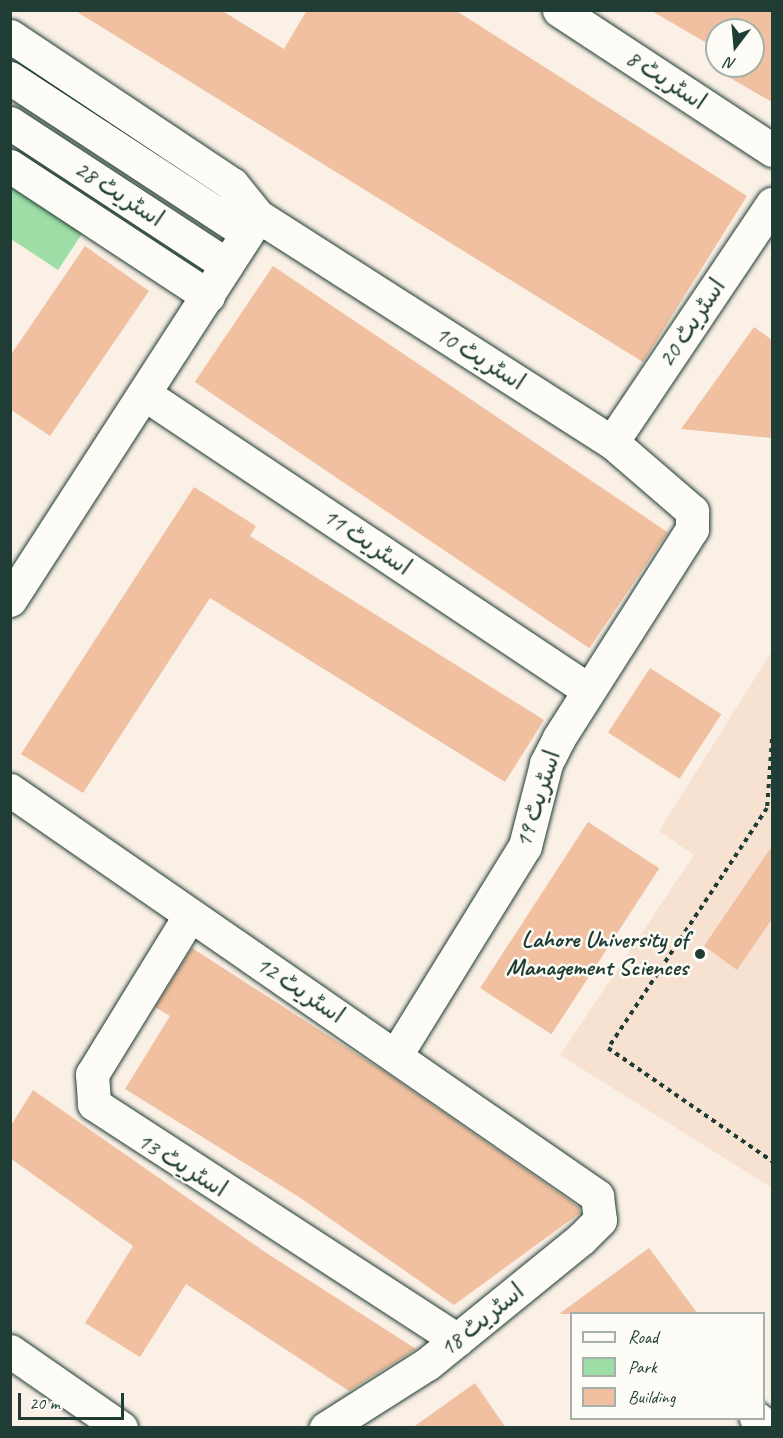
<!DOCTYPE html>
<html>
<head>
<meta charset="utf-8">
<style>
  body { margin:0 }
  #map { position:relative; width:783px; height:1438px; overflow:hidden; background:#faf0e6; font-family:Caveat,"Playpen Sans Arabic",sans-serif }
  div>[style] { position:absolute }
  .built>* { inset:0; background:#f7e2d1 }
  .green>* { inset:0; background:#9edda5 }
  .building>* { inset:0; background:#f0c0a0; transform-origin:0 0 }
  .path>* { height:4px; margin-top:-2px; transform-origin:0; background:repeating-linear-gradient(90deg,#1f3d34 0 4.5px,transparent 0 9px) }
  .roads { filter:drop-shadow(0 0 2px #1f3d34) drop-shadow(0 0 2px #1f3d34) }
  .street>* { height:33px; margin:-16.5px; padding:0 16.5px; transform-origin:16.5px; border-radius:16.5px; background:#fdfcf7 }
  .secondary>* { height:33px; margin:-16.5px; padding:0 16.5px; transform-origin:16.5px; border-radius:16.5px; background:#fdfcf7 }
  .dots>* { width:16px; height:16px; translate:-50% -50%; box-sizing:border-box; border:3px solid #fdfcf7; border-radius:50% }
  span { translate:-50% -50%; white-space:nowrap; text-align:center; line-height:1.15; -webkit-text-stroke:5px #fdfcf7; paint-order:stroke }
  .street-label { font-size:24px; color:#1f3d34 }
  .poi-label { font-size:24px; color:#1f3d34; font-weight:700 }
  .right { translate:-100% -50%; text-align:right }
  .frame { position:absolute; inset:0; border:12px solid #1f3d34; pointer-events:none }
  .legend { position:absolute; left:570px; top:1312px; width:195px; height:108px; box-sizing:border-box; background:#fdfcf7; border:2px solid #a4b0a9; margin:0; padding:8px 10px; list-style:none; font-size:18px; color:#1f3d34 }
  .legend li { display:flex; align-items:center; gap:12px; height:30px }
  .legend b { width:30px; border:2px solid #a4b0a9 }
  .north { position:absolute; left:705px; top:18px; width:60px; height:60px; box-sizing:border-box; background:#fdfcf7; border:2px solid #a4b0a9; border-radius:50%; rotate:196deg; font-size:16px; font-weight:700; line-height:24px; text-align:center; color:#1f3d34 }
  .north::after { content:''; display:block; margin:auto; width:21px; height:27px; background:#1f3d34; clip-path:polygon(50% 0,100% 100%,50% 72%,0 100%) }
  .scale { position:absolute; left:18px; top:1393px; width:106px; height:27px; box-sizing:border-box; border:3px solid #1f3d34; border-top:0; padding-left:8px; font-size:18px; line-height:21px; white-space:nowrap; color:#1f3d34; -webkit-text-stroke:4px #fdfcf7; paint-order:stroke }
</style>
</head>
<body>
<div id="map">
  <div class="built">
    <i style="clip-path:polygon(772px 651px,772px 1188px,560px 1055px,694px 855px,659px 831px)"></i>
  </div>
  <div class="green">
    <i style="clip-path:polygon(10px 154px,97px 211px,58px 270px,11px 239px)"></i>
  </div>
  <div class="building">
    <i style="clip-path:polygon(74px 10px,221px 10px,284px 49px,307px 10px,455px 10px,747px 196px,643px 362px)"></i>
    <i style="clip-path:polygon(650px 10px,772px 10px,772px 102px,713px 68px,717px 59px,717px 66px,753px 66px,753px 30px,717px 30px,717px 49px)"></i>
    <i style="clip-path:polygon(85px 246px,149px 291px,50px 436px,10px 409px,10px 356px)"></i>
    <i style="left:273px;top:266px;width:476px;height:140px;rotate:34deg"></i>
    <i style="clip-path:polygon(754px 327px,772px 340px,772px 438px,681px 429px)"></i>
    <i style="clip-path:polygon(194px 487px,256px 526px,250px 536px,544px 720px,505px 782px,210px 598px,83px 793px,21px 754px)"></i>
    <i style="left:650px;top:668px;width:85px;height:77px;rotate:33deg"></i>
    <i style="left:588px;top:822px;width:85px;height:198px;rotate:33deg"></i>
    <i style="clip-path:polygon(772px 846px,772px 919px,737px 970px,704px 946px)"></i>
    <i style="clip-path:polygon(192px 948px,388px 1074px,579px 1207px,580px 1213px,454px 1305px,299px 1197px,125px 1089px,170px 1016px,155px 1007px)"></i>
    <i style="clip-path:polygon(33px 1090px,265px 1252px,416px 1349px,349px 1391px,186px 1284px,140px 1357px,85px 1323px,133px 1246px,10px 1158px,10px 1127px)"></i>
    <i style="clip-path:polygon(649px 1248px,698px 1314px,559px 1314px,612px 1275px)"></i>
    <i style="clip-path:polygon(475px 1383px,506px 1428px,412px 1428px)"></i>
  </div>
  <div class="path">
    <i style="left:772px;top:739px;width:69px;rotate:94.1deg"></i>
    <i style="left:767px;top:808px;width:288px;rotate:123.5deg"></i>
    <i style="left:608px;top:1048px;width:199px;rotate:34.6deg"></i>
  </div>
  <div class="roads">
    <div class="street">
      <i style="left:559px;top:10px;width:255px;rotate:33.3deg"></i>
      <i style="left:10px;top:36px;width:267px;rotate:33.7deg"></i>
      <i style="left:232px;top:184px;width:41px;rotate:50.9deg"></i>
      <i style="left:258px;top:216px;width:420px;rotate:32.6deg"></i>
      <i style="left:612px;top:442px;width:106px;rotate:40.8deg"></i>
      <i style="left:692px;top:511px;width:18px;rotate:90deg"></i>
      <i style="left:692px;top:529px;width:248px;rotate:122.5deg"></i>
      <i style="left:559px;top:738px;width:29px;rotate:117deg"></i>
      <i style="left:546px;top:764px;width:85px;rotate:104.4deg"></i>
      <i style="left:525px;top:846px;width:246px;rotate:121.7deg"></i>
      <i style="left:10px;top:166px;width:237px;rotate:33.3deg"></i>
      <i style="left:146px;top:395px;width:530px;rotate:33.69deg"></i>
      <i style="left:612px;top:442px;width:287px;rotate:-56.1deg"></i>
      <i style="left:10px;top:600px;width:457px;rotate:-57.1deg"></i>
      <i style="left:10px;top:790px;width:714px;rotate:34.67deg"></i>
      <i style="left:597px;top:1196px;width:24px;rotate:83deg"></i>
      <i style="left:600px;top:1220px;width:27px;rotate:135deg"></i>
      <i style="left:581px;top:1239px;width:198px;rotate:140.9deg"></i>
      <i style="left:427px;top:1364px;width:120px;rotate:147.6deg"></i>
      <i style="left:190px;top:915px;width:187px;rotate:121.6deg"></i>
      <i style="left:92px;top:1074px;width:30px;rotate:86deg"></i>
      <i style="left:94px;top:1104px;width:433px;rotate:33deg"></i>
      <i style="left:10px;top:1351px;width:135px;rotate:34.7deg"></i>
      <i style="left:756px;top:1418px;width:16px;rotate:38deg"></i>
    </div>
    <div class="secondary">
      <i style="left:10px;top:78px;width:283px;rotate:33.2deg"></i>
      <i style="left:10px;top:123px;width:259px;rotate:33.2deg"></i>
    </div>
  </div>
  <div class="dots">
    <i style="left:700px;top:954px;background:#1f3d34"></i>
  </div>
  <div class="street-label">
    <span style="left:666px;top:80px;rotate:33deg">اسٹریٹ 8</span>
    <span style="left:119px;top:194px;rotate:33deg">اسٹریٹ 28</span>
    <span style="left:692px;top:323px;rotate:-56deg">اسٹریٹ 20</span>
    <span style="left:480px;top:358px;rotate:32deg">اسٹریٹ 10</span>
    <span style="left:367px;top:542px;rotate:34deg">اسٹریٹ 11</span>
    <span style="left:538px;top:799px;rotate:-72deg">اسٹریٹ 19</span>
    <span style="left:300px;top:990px;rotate:34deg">اسٹریٹ 12</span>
    <span style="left:182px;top:1165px;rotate:32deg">اسٹریٹ 13</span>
    <span style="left:482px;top:1320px;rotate:-39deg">اسٹریٹ 18</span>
  </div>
  <div class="poi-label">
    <span class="right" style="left:688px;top:954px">Lahore University of<br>Management Sciences</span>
  </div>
  <div class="frame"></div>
  <ul class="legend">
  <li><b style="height:8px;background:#fdfcf7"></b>Road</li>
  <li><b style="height:16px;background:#9edda5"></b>Park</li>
  <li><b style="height:16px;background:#f0c0a0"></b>Building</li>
  </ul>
  <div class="north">N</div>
  <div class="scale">20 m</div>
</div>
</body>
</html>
